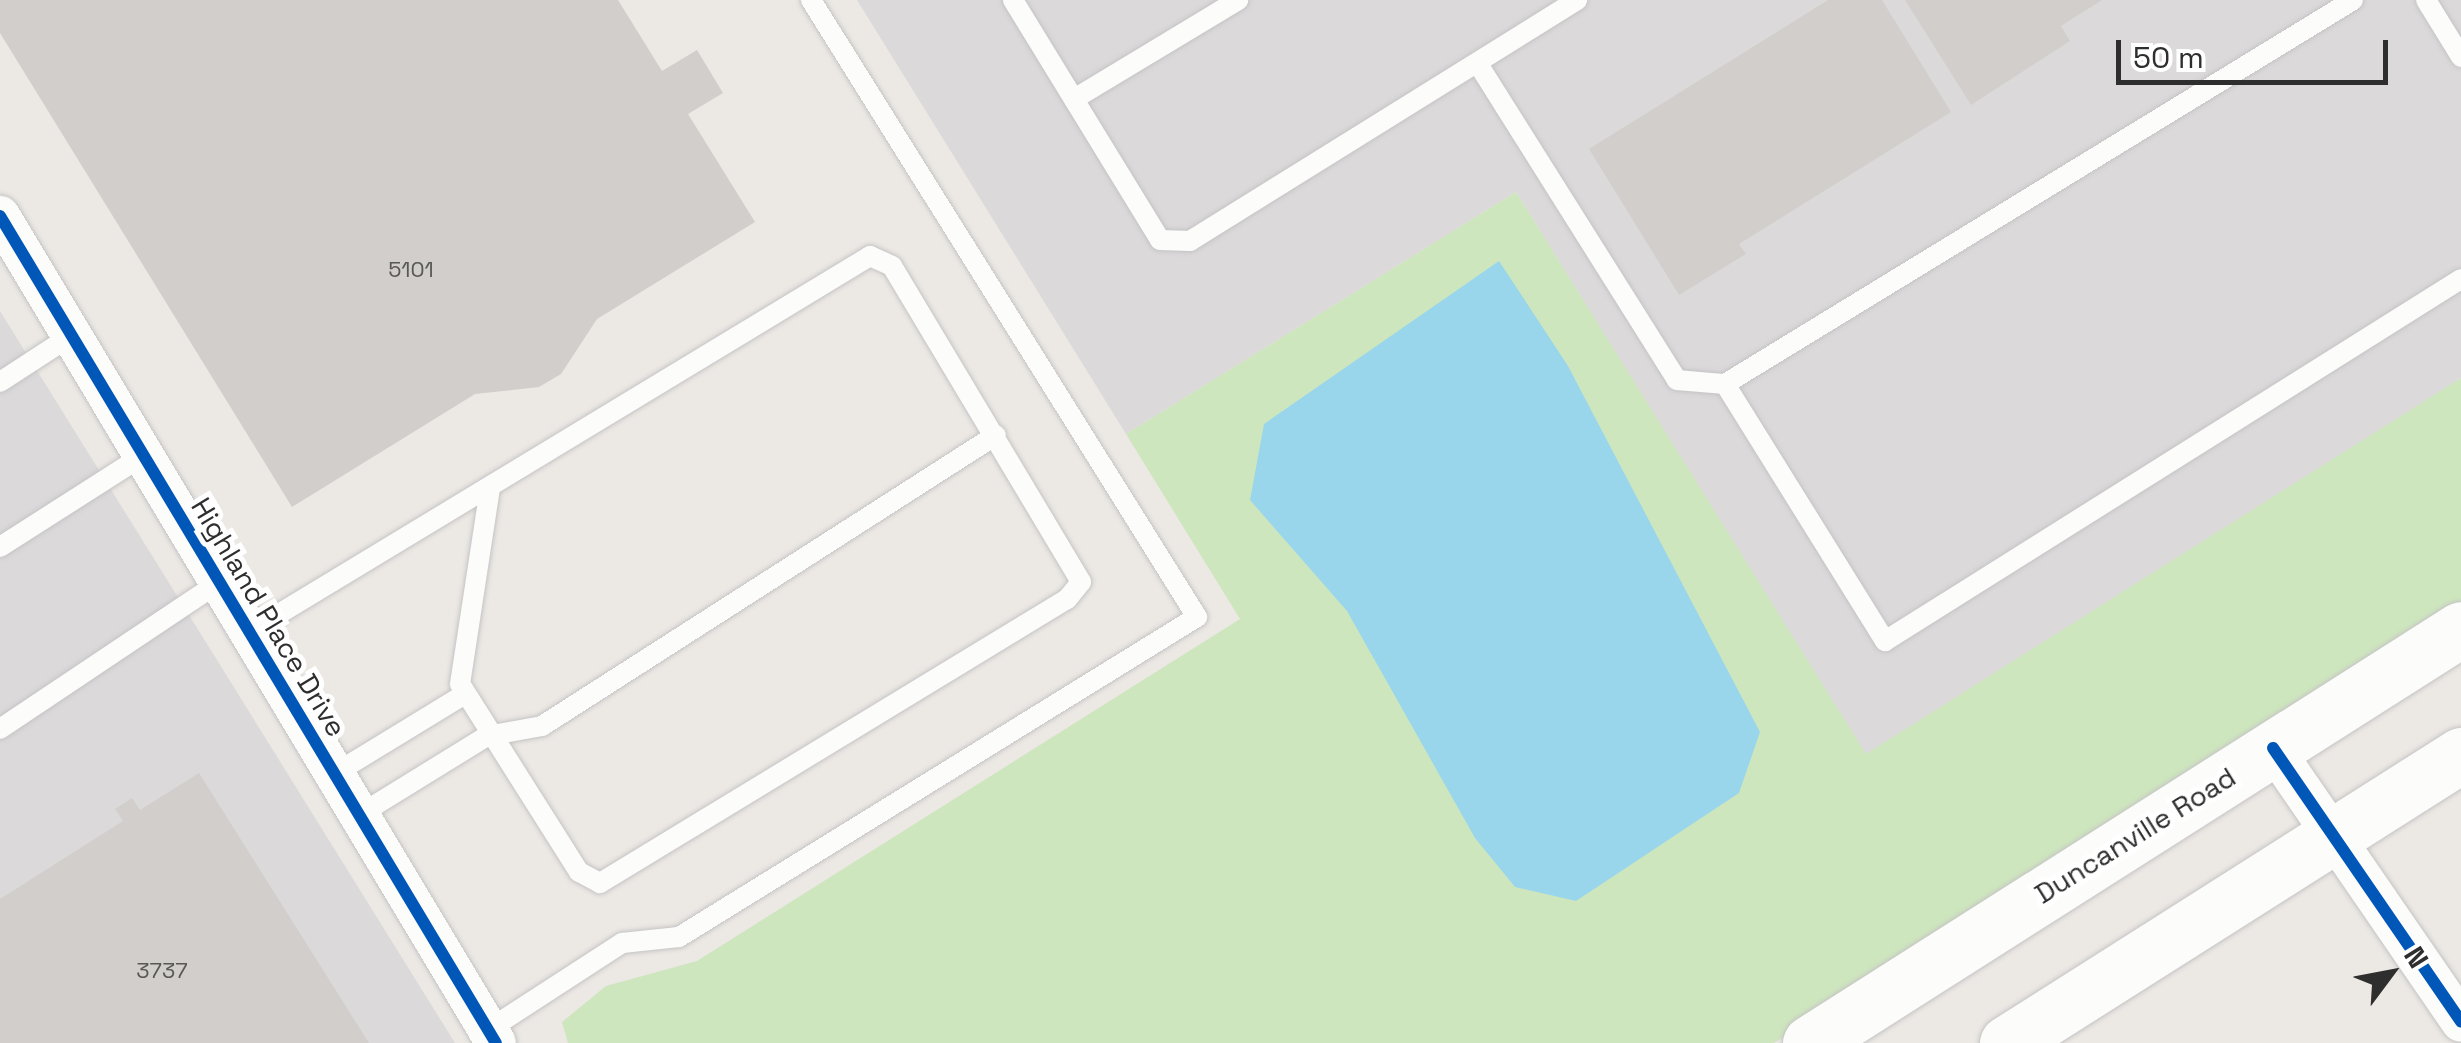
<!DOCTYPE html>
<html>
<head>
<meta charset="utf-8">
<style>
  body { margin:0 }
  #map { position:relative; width:2461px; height:1043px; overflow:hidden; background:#ece8e4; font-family:"Space Grotesk",sans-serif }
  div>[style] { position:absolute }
  .industrial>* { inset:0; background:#dcd9db }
  .green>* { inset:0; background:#cee6be }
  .water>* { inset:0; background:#99d6ec }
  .building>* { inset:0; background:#d1cecb }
  .roads { filter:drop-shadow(0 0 2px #c5c4c5) drop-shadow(0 0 2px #c5c4c5) }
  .service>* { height:20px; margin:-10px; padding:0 10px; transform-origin:10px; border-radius:10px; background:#fcfcfb }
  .minor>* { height:40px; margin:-20px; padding:0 20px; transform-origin:20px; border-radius:20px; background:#fcfcfb }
  .secondary>* { height:55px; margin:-27.5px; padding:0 27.5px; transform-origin:27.5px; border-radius:27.5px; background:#fcfcfb }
  .cycleway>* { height:12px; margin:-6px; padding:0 6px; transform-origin:6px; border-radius:6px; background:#0057b8 }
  span { translate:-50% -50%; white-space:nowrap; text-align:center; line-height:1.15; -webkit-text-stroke:10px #fff; paint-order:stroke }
  .number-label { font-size:22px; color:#585857 }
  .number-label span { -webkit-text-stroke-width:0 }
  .street-label { font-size:28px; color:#2e2e2e }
  .north { position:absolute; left:2341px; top:923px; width:100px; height:100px; -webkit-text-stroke:8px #fff; paint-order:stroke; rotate:58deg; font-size:28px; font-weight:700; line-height:40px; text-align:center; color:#2e2e2e }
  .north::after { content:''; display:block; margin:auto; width:35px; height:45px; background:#2e2e2e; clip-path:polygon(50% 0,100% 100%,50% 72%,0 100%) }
  .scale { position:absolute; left:2116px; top:40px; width:272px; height:45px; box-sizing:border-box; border:5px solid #2e2e2e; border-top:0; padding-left:12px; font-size:30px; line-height:35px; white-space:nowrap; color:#2e2e2e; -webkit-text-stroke:8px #fff; paint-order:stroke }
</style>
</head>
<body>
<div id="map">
  <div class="industrial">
    <i style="clip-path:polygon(857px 0,2461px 0,2461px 378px,1866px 755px,1516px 192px,1126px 434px)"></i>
    <i style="clip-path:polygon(0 311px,455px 1043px,0 1043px)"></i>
  </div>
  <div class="green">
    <i style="clip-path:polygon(1516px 192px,1866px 754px,2461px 378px,2461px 608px,1774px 1043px,568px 1043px,562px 1022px,606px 986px,697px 961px,1240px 619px,1126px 434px)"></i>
  </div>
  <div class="water">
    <i style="clip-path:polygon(1499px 261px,1568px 366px,1760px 732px,1739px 793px,1576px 901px,1515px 887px,1475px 838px,1347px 611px,1250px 500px,1264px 424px)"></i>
  </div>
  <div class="building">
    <i style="clip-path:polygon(0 0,618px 0,662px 71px,697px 50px,723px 93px,688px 114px,755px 222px,597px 319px,561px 374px,539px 387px,475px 394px,292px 507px,0 33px)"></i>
    <i style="clip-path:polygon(1828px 0,1882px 0,1951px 112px,1739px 244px,1746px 254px,1679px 295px,1589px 149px)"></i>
    <i style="clip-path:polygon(1905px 0,2102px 0,2061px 26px,2070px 41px,1971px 105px)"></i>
    <i style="clip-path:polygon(199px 773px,369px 1043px,0 1043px,0 899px,123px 821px,115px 809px,132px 798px,140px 810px)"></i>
  </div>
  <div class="roads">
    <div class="service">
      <i style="left:1013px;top:0;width:281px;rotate:58.5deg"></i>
      <i style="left:1160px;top:240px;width:30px;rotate:2deg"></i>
      <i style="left:1190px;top:241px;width:456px;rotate:-31.9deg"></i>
      <i style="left:2426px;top:0;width:67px;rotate:58.4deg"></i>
      <i style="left:1478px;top:64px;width:373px;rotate:57.8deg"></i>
      <i style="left:1677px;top:380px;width:48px;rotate:4.8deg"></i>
      <i style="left:1725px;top:384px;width:736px;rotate:-31.44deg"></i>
      <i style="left:1074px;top:99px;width:192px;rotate:-31.1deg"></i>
      <i style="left:0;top:382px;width:86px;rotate:-33.1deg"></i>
      <i style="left:1725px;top:384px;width:303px;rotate:58.1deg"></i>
      <i style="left:1885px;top:641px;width:680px;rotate:-32.15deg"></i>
      <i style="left:0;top:547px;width:171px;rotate:-32.6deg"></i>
      <i style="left:249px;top:632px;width:726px;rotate:-31.19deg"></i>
      <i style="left:870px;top:256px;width:24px;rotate:24deg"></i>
      <i style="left:892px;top:266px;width:368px;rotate:59.1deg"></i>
      <i style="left:1081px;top:582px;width:22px;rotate:129deg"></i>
      <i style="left:1067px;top:599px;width:547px;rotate:148.69deg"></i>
      <i style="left:600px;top:883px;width:24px;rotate:-152deg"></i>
      <i style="left:579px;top:872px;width:222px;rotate:-122.3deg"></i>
      <i style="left:460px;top:684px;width:199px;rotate:-81.3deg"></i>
      <i style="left:0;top:729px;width:265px;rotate:-33.8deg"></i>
      <i style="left:334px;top:774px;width:153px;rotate:-31.4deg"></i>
      <i style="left:359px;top:815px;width:150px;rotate:-31.7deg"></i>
      <i style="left:487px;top:736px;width:56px;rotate:-10.3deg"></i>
      <i style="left:542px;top:726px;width:539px;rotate:-32.66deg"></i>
      <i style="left:488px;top:1030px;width:160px;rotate:-33deg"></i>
      <i style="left:622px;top:943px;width:57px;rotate:-6deg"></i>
      <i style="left:679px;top:937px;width:609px;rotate:-31.71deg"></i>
      <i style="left:1197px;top:617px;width:728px;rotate:-122.03deg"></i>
    </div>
    <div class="minor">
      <i style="left:0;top:216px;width:964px;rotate:59.05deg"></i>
      <i style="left:2273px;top:748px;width:332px;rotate:55.5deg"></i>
    </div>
    <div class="secondary">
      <i style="left:1810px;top:1043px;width:771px;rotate:-32.45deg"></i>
      <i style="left:2007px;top:1043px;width:538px;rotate:-32.39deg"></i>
    </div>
  </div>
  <div class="cycleway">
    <i style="left:0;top:216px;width:964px;rotate:59.05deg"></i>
    <i style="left:2273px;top:748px;width:332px;rotate:55.5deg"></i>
  </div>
  <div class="number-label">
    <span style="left:411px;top:270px">5101</span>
    <span style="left:162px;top:971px">3737</span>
  </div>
  <div class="street-label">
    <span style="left:269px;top:617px;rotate:59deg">Highland Place Drive</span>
    <span style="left:2135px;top:835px;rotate:-32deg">Duncanville Road</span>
  </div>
  <div class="north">N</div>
  <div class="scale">50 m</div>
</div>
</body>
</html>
